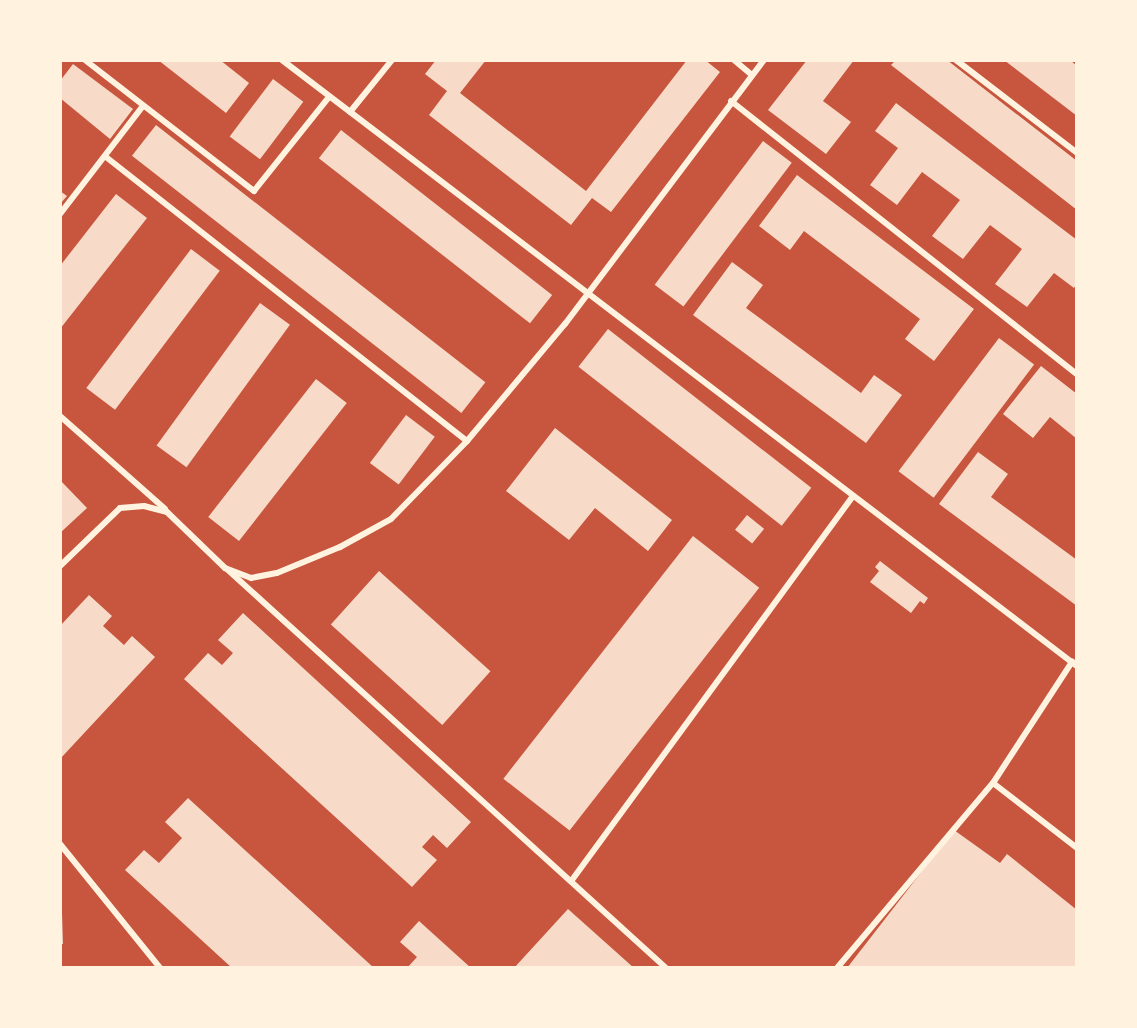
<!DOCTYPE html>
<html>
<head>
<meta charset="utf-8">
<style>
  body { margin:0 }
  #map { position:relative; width:1137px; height:1028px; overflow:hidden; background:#c8553d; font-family:Bitter,serif }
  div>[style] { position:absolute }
  .building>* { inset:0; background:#f7dbc8; transform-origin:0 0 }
  .minor>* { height:6px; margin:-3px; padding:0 3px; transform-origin:3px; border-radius:3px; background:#fff3e0 }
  span { translate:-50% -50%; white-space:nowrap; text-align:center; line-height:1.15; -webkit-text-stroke:5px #fff3e0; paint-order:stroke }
  .frame { position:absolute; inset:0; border:62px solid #fff3e0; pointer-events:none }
</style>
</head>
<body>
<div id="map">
  <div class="building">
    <i style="clip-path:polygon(158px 60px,220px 60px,249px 83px,226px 113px)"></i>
    <i style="clip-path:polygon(436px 60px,486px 60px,460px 93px,586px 191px,687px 60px,705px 60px,720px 72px,611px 212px,592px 198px,571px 225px,429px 115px,447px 91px,425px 74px)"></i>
    <i style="clip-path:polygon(807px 60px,854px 60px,823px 101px,851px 122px,826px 154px,768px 110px)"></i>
    <i style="clip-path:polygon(896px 60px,947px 60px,1077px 161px,1077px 210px,891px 65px)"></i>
    <i style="clip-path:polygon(1004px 60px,1070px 60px,1077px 66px,1077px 116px)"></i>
    <i style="clip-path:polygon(73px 64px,133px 109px,110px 139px,60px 98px,60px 81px)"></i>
    <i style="left:273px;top:79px;width:38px;height:72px;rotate:37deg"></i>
    <i style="clip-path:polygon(896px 103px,1077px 240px,1077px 283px,1074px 288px,1054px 273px,1027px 307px,995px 284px,1022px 249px,990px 225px,963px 259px,932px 236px,960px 200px,922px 172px,897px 205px,870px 185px,898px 148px,875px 131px)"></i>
    <i style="left:156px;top:125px;width:418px;height:39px;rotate:38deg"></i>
    <i style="left:341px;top:130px;width:268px;height:36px;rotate:38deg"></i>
    <i style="left:763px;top:141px;width:36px;height:180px;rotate:37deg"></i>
    <i style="clip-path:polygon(797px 175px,974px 309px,934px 361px,905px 339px,920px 319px,804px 231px,790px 250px,759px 226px)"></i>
    <i style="clip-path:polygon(60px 191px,67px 196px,60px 204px)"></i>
    <i style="clip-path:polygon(116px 194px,147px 218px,60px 329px,60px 266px)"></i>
    <i style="left:191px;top:249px;width:36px;height:174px;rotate:37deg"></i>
    <i style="clip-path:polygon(732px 262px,763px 285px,746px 308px,861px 393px,874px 375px,902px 395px,866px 443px,693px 315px)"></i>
    <i style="left:260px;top:303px;width:37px;height:176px;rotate:36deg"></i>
    <i style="left:608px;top:329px;width:258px;height:48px;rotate:38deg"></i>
    <i style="left:999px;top:338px;width:44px;height:167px;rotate:37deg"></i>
    <i style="clip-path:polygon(1041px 366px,1077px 394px,1077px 439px,1050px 417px,1033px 438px,1003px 414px)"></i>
    <i style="left:316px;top:379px;width:39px;height:175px;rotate:38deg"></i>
    <i style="left:406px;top:415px;width:36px;height:60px;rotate:37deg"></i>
    <i style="clip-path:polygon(555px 428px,672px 520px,648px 551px,595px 508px,569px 540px,506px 491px)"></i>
    <i style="clip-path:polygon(978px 452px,1008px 474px,991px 497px,1077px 560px,1077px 606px,939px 504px)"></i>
    <i style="clip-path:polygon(60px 480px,87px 508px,60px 533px)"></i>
    <i style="left:747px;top:515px;width:22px;height:19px;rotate:39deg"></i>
    <i style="left:693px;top:536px;width:84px;height:308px;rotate:38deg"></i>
    <i style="clip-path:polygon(880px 561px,928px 598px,924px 604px,920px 601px,911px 613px,870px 582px,879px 571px,875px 567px)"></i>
    <i style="left:379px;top:571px;width:150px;height:72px;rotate:42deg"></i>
    <i style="clip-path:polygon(89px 595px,112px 616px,103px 626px,124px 645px,132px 636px,155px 657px,60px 759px,60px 626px)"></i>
    <i style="clip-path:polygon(243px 613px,471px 822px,447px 848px,433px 835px,422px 847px,437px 860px,412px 887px,184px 679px,208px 653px,222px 665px,233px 653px,218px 640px)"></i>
    <i style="clip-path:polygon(188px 798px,374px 968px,232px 968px,125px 870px,144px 850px,159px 863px,182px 838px,165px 822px)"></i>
    <i style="clip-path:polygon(954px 830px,1000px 863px,1007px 854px,1077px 910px,1077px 968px,847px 968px)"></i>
    <i style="clip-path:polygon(568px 909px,634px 968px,514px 968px)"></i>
    <i style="clip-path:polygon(60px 913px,62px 913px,63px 944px,60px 944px)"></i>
    <i style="clip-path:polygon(419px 921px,471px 968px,407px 968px,417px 957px,400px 942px)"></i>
  </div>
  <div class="minor">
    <i style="left:85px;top:60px;width:214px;rotate:37.8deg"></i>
    <i style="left:254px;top:191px;width:120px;rotate:-51.4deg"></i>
    <i style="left:282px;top:60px;width:1000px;rotate:37.32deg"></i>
    <i style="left:734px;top:60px;width:23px;rotate:40deg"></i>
    <i style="left:956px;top:60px;width:153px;rotate:37.5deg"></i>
    <i style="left:731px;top:101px;width:441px;rotate:38.3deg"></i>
    <i style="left:350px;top:112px;width:67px;rotate:-51.1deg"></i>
    <i style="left:106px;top:157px;width:459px;rotate:38.2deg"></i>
    <i style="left:60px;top:214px;width:136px;rotate:-52.5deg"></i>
    <i style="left:60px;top:416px;width:140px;rotate:41.5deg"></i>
    <i style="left:60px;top:566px;width:83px;rotate:-44deg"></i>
    <i style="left:120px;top:508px;width:24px;rotate:-5deg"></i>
    <i style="left:144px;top:506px;width:24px;rotate:15deg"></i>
    <i style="left:167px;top:512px;width:81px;rotate:44deg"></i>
    <i style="left:225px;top:568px;width:28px;rotate:21deg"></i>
    <i style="left:251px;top:578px;width:26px;rotate:-11deg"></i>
    <i style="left:277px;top:573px;width:68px;rotate:-22.4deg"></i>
    <i style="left:340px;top:547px;width:58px;rotate:-28.8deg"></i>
    <i style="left:391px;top:519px;width:109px;rotate:-45.7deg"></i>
    <i style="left:467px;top:441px;width:153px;rotate:-50.1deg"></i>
    <i style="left:565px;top:324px;width:331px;rotate:-53deg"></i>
    <i style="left:228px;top:570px;width:592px;rotate:42.26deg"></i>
    <i style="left:993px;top:783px;width:106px;rotate:37.7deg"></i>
    <i style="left:60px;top:844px;width:159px;rotate:51.1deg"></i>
    <i style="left:572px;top:880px;width:476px;rotate:-53.8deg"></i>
    <i style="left:837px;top:968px;width:242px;rotate:-49.9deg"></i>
    <i style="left:993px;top:783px;width:145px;rotate:-56.9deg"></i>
  </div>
  <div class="frame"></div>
</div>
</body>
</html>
